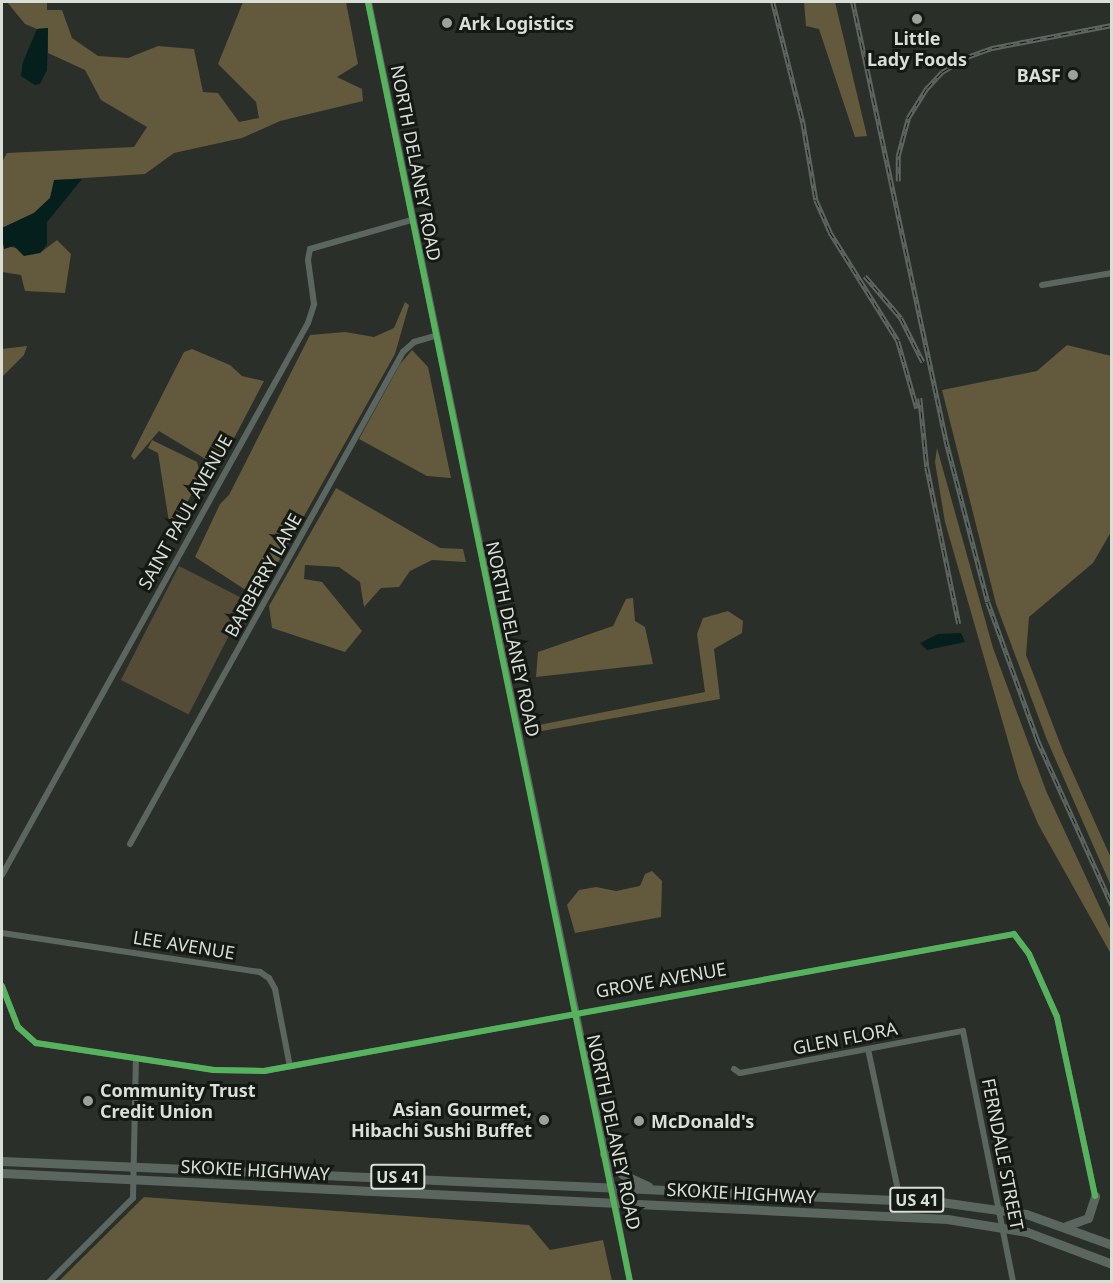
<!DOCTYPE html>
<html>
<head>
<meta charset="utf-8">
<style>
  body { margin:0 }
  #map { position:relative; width:1113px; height:1283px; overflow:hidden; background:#2a2f2a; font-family:"Noto Sans",sans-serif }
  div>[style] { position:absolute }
  .green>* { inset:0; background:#544c36; transform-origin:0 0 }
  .forest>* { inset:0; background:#63593c }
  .water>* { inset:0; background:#041f1c }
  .minor>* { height:6px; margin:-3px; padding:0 3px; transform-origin:3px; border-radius:3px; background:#5c6661 }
  .tertiary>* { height:7px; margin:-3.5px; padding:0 3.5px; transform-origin:3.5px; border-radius:3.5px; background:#5c6661 }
  .trunk>* { height:9px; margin:-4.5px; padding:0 4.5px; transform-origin:4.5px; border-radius:4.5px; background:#5b6660 }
  .rail>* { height:4.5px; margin-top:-2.25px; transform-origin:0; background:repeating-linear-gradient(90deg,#151914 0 7px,#5f6661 0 14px); box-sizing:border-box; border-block:2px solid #5f6661 }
  .cycleway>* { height:6px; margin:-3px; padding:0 3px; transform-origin:3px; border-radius:3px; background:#56b35d }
  .dots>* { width:16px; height:16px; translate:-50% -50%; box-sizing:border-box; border:3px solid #151914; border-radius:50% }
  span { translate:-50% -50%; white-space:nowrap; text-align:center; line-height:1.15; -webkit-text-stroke:6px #151914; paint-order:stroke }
  .shield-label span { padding:2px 4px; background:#151914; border:2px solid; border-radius:4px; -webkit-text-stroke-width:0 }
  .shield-label { font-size:16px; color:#d9ded7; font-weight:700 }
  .poi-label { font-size:18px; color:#d9ded7; font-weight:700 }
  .left { translate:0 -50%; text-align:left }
  .right { translate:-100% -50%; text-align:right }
  .street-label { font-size:18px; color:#d9ded7 }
  .frame { position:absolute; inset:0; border:3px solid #d9ded7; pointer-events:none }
</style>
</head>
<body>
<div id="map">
  <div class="green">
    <i style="left:179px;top:566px;width:76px;height:128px;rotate:27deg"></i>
  </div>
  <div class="forest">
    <i style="clip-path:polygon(7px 2px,47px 2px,47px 10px,62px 10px,72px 38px,98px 56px,128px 58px,158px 46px,194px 49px,203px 92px,218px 93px,239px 122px,259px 118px,256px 102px,218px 64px,243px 2px,346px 2px,358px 64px,337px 77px,362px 89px,363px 101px,280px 121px,242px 138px,174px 153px,145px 174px,55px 180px,50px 198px,34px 213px,2px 228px,2px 162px,7px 153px,134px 147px,147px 127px,101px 100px,85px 70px,48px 53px,48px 28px,37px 29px,25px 24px)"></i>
    <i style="clip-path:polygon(804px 2px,835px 2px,867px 136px,855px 137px,819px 29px,806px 26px)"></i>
    <i style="clip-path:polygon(57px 240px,71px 254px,65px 293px,25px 291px,21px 275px,2px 272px,2px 245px,40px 253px)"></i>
    <i style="clip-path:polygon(405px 302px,409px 305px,395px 354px,258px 598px,195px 557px,220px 504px,229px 495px,310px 335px,345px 332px,374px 337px,394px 328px)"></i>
    <i style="clip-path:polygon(1067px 345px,1111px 356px,1111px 532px,1093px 563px,1029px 617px,1026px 655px,1063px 751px,1111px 858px,1111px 886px,1047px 740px,996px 604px,942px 390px,1037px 371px)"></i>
    <i style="clip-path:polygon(27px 346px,24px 355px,2px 377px,2px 349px)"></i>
    <i style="clip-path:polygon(192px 349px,230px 365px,242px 376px,264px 381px,230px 446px,207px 460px,159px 431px,134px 460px,131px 456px,184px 352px)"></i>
    <i style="clip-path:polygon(412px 350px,428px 367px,451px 478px,427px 476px,359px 439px,400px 364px)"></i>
    <i style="clip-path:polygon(152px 440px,197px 462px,201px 476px,176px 524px,169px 522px,158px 453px,148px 448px)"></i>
    <i style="clip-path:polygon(937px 448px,993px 648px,1047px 793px,1111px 931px,1111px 954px,1038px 824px,1019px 779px,945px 522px,935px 462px)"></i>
    <i style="clip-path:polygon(336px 488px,440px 548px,463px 549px,466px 562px,432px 560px,410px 571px,399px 587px,381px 588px,364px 607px,360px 582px,339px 567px,305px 565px,304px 579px,322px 582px,362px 631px,345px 652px,272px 628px,269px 606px)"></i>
    <i style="clip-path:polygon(633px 598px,635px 621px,645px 627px,653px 664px,536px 677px,538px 652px,613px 626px,626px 599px)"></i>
    <i style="clip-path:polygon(728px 611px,743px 621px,742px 633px,714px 649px,720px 699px,531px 733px,534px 726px,705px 692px,697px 634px,703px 618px)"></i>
    <i style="clip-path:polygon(652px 871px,662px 881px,661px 917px,575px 933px,567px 905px,579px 890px,596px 887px,616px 891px,640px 886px,645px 874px)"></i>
    <i style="clip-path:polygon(144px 1197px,529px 1225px,550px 1250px,603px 1240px,612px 1281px,59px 1281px)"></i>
  </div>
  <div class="water">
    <i style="clip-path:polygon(48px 28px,47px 70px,40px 84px,35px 85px,21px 76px,23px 62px,37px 29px)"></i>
    <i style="clip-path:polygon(82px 179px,47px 222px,47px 244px,40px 253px,24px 256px,14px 246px,4px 249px,2px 228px,34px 213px,50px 198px,54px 180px)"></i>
    <i style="clip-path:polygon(961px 633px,965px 642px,927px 650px,920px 643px,938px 634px)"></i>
  </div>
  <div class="minor">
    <i style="left:1042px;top:285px;width:71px;rotate:-9.7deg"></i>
    <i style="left:130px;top:844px;width:563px;rotate:-60.98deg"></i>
    <i style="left:403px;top:352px;width:15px;rotate:-42deg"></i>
    <i style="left:414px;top:342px;width:22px;rotate:-16deg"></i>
    <i style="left:2px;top:875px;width:631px;rotate:-61deg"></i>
    <i style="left:308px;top:323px;width:20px;rotate:-72deg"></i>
    <i style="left:314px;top:304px;width:44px;rotate:-97.8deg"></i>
    <i style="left:308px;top:260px;width:11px;rotate:-80deg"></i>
    <i style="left:310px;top:249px;width:106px;rotate:-15.9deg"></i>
    <i style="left:2px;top:933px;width:261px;rotate:8.6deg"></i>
    <i style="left:260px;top:972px;width:11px;rotate:34deg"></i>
    <i style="left:269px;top:978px;width:13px;rotate:61deg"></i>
    <i style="left:275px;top:989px;width:79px;rotate:79.1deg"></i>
    <i style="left:2px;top:986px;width:44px;rotate:68.7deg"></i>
    <i style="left:18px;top:1027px;width:24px;rotate:42deg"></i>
    <i style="left:36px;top:1043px;width:180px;rotate:8.6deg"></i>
    <i style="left:214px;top:1070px;width:50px;rotate:1.1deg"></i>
    <i style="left:264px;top:1071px;width:762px;rotate:-10.35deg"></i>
    <i style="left:1014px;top:934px;width:25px;rotate:53deg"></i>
    <i style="left:1029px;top:954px;width:69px;rotate:66deg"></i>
    <i style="left:1057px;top:1017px;width:183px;rotate:78deg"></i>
    <i style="left:868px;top:1049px;width:154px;rotate:78deg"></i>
    <i style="left:734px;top:1069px;width:7px;rotate:34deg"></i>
    <i style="left:740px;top:1073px;width:227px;rotate:-10.7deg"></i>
    <i style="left:963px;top:1031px;width:256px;rotate:78.7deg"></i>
    <i style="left:615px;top:1204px;width:79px;rotate:79.1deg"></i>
    <i style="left:49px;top:1282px;width:119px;rotate:-45deg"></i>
    <i style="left:133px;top:1198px;width:140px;rotate:-88.8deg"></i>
  </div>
  <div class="tertiary">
    <i style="left:368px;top:2px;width:1227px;rotate:78.39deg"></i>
  </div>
  <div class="trunk">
    <i style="left:604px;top:1154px;width:27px;rotate:48deg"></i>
    <i style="left:622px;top:1174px;width:29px;rotate:25deg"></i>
    <i style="left:2px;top:1161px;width:940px;rotate:2.5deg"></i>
    <i style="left:941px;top:1202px;width:86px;rotate:8deg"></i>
    <i style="left:1026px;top:1214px;width:91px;rotate:19.8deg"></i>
    <i style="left:2px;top:1173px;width:946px;rotate:2.79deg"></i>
    <i style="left:947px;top:1219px;width:81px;rotate:9.2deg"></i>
    <i style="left:1027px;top:1232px;width:91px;rotate:20.6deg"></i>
    <i style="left:1066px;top:1226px;width:23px;rotate:-20deg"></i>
    <i style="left:1088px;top:1218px;width:23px;rotate:-72deg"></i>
  </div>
  <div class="rail">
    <i style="left:773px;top:2px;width:124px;rotate:76deg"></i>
    <i style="left:803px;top:122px;width:79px;rotate:80.5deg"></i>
    <i style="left:816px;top:200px;width:35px;rotate:66deg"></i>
    <i style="left:830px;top:232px;width:128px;rotate:58deg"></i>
    <i style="left:898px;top:341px;width:70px;rotate:74.2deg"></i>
    <i style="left:853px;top:2px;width:448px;rotate:78deg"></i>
    <i style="left:946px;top:440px;width:167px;rotate:75.5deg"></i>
    <i style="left:988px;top:602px;width:148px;rotate:70.2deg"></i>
    <i style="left:1038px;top:741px;width:180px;rotate:65.7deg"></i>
    <i style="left:898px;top:181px;width:25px;rotate:-90deg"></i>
    <i style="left:898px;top:156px;width:39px;rotate:-75deg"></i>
    <i style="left:908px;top:118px;width:36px;rotate:-58deg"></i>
    <i style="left:927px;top:88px;width:22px;rotate:-47deg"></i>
    <i style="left:942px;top:72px;width:29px;rotate:-31deg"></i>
    <i style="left:967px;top:57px;width:27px;rotate:-20deg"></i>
    <i style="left:992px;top:48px;width:122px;rotate:-10.9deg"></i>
    <i style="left:865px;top:276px;width:55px;rotate:49.4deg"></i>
    <i style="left:901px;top:318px;width:49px;rotate:63.4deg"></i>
    <i style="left:920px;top:398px;width:69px;rotate:84.2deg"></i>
    <i style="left:927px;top:467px;width:160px;rotate:78.5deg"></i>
  </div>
  <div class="cycleway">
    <i style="left:368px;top:2px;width:1307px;rotate:78.43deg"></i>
    <i style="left:2px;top:986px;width:44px;rotate:68.7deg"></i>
    <i style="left:18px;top:1027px;width:24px;rotate:42deg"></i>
    <i style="left:36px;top:1043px;width:180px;rotate:8.6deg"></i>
    <i style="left:214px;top:1070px;width:50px;rotate:1.1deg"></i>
    <i style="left:264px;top:1071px;width:762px;rotate:-10.35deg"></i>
    <i style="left:1014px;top:934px;width:25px;rotate:53deg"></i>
    <i style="left:1029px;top:954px;width:69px;rotate:66deg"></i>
    <i style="left:1057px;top:1017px;width:183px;rotate:78deg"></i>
  </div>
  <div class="dots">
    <i style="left:917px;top:19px;background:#9ca19a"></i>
    <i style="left:447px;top:23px;background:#9ca19a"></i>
    <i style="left:1073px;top:75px;background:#9ca19a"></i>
    <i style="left:88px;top:1101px;background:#9ca19a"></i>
    <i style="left:544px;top:1120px;background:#9ca19a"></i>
    <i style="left:639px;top:1121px;background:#9ca19a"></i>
  </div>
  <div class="shield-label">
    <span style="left:398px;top:1177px">US 41</span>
    <span style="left:917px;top:1200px">US 41</span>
  </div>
  <div class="poi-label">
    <span class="left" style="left:459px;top:23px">Ark Logistics</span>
    <span style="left:917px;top:49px">Little<br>Lady Foods</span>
    <span class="right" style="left:1061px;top:75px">BASF</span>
    <span class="left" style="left:100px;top:1101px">Community Trust<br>Credit Union</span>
    <span class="right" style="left:532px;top:1120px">Asian Gourmet,<br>Hibachi Sushi Buffet</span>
    <span class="left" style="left:651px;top:1121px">McDonald's</span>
  </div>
  <div class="street-label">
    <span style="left:416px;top:163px;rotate:79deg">NORTH DELANEY ROAD</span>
    <span style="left:185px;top:512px;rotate:-61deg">SAINT PAUL AVENUE</span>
    <span style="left:263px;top:575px;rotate:-61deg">BARBERRY LANE</span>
    <span style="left:513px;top:639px;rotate:78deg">NORTH DELANEY ROAD</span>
    <span style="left:184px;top:945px;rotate:9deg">LEE AVENUE</span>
    <span style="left:661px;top:980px;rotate:-10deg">GROVE AVENUE</span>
    <span style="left:845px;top:1038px;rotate:-11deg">GLEN FLORA</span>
    <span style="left:614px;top:1132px;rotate:78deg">NORTH DELANEY ROAD</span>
    <span style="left:1003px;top:1154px;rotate:79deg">FERNDALE STREET</span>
    <span style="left:255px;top:1170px;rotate:3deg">SKOKIE HIGHWAY</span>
    <span style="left:741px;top:1193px;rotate:3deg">SKOKIE HIGHWAY</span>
  </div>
  <div class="frame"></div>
</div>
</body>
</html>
